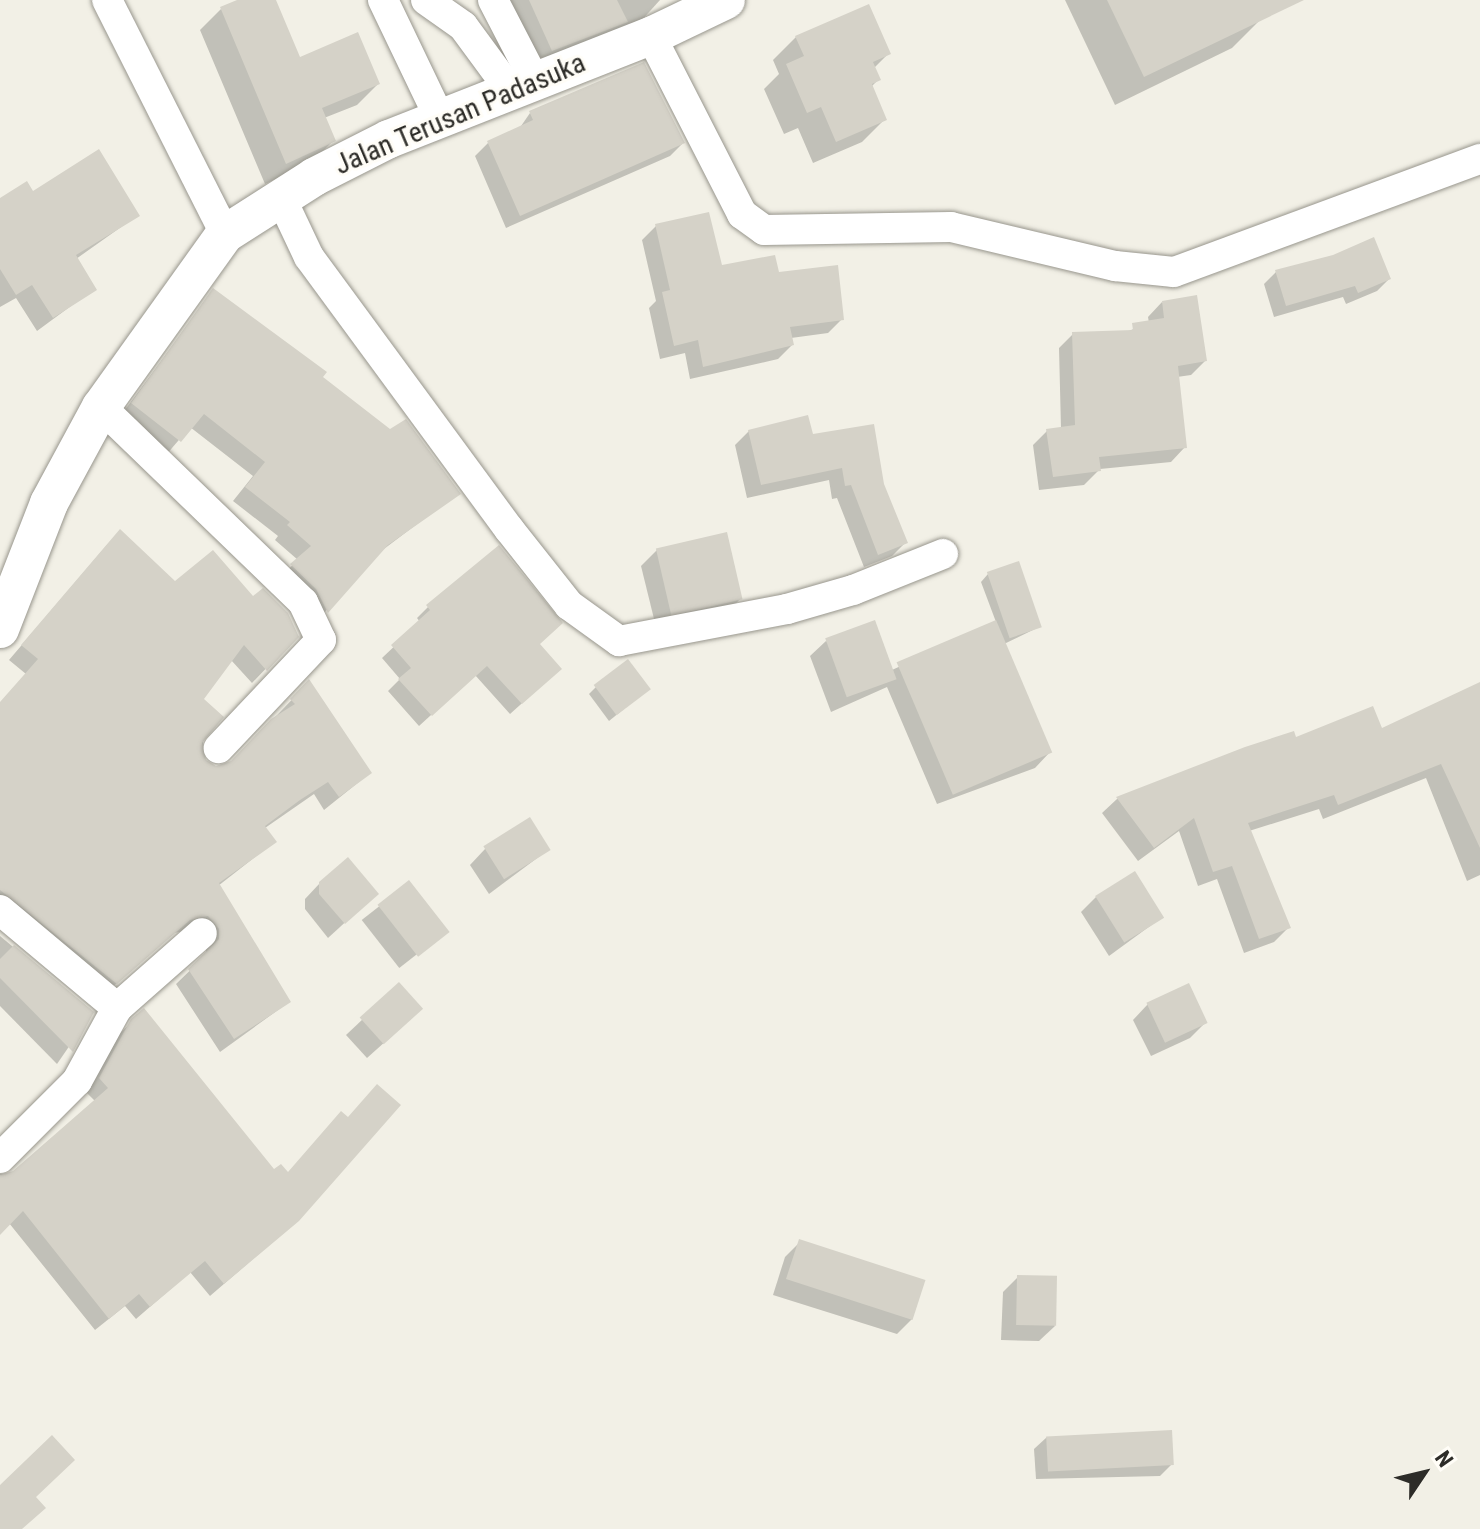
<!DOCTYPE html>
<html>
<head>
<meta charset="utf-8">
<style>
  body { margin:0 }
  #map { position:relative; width:1480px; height:1529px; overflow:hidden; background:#f2f0e6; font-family:"Roboto Condensed",sans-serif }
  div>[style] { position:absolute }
  .shadow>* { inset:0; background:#0003; transform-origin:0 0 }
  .building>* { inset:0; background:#d5d2c8; transform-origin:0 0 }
  .roads { filter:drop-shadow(0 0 2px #98968d) drop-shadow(0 0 2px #98968d) }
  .minor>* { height:30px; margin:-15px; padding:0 15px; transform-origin:15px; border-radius:15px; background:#fff }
  .tertiary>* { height:38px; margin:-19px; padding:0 19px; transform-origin:19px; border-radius:19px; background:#fff }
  span { translate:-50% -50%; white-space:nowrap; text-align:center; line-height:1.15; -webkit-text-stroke:6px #fffdf7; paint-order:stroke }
  .street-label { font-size:28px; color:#2d2c28 }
  .north { position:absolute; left:1384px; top:1433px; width:80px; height:80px; -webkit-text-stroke:6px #fffdf7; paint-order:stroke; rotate:55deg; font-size:22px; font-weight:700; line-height:32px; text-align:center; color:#2d2c28 }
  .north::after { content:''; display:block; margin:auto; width:28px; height:36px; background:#2d2c28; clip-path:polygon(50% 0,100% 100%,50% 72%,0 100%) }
</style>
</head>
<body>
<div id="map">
  <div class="shadow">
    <i style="clip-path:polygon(242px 0,274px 0,299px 60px,378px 84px,357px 105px,324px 118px,333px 141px,312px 162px,265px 184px,200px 30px,221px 9px)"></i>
    <i style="clip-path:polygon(506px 0,660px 0,641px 21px,536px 66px)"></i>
    <i style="clip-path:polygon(1065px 0,1252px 0,1261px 19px,1232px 48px,1115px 105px)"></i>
    <i style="clip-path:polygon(796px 37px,888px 54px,874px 68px,879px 79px,871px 87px,885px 119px,862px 142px,813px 163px,798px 128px,784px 134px,764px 89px,779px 74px,773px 60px)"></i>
    <i style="clip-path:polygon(530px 113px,683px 143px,670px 156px,506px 228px,475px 156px,488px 143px,519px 129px)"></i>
    <i style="clip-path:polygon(32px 193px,138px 215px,76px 259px,94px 289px,37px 331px,16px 298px,0 307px,0 200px)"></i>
    <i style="clip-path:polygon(656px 226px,720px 267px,777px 274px,842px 319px,828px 333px,791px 338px,792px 345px,778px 359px,690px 379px,685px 353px,660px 359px,649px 308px,656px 301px,642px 240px)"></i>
    <i style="clip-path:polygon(1276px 272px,1389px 279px,1377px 291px,1346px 304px,1343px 297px,1274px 317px,1264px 284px)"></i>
    <i style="clip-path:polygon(213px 291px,458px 493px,376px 555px,314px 624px,278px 579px,298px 560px,275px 540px,278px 536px,233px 501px,253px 476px,190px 427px,166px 455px,119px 418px)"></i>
    <i style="clip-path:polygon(1162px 302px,1205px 361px,1191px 375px,1177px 377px,1185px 447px,1171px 462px,1100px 469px,1084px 485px,1039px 490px,1033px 445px,1047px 431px,1061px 429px,1059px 348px,1073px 334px,1126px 332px,1149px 323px,1148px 317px)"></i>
    <i style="clip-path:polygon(749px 431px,811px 436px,882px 485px,905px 543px,892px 556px,864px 567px,837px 498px,832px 499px,829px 480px,747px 498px,735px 445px)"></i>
    <i style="clip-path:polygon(107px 545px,175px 583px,253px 599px,297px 636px,252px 683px,231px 660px,201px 699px,204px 762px,215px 768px,231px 763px,309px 682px,370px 773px,324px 810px,314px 794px,265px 828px,274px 842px,218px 886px,289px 1002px,220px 1052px,176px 984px,206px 955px,206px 943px,194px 929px,174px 933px,101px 997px,0 912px,0 703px,26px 674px,9px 660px)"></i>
    <i style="clip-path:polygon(657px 550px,741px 598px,726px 614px,656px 627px,641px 566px)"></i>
    <i style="clip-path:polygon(988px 574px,1039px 627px,1004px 644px,1050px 752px,1035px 768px,937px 804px,887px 687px,831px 712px,810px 656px,826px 641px,892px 670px,996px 622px,981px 582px)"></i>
    <i style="clip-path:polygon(428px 607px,549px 679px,510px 714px,475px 675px,419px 726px,388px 691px,400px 679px,382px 658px,420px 622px,417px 618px)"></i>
    <i style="clip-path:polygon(596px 687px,641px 695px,609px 721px,589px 694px)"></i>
    <i style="clip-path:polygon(1480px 722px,1480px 875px,1467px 881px,1426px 778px,1323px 819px,1319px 809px,1249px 831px,1289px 927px,1274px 942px,1244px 953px,1217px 879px,1198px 886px,1179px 831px,1138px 861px,1102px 813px,1117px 799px,1246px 748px)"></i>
    <i style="clip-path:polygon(485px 849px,548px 850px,489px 894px,470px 865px)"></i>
    <i style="clip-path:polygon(320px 883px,364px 905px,328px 938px,305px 909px,305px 899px)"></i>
    <i style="left:409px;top:883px;width:61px;height:60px;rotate:52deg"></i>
    <i style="clip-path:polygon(1096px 897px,1161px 918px,1109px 956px,1081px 912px)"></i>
    <i style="clip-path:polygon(0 936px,92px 1013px,57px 1064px,0 1006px)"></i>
    <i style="clip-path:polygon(399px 985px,405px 1024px,367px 1058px,346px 1035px)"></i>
    <i style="clip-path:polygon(1148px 1004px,1206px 1022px,1190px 1038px,1151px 1056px,1133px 1020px)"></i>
    <i style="clip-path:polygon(133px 1021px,298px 1220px,210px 1296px,190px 1272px,136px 1319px,125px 1306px,95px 1330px,9px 1223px,0 1232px,0 1174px,13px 1173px,96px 1102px,87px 1093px,118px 1035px)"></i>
    <i style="clip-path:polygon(800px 1242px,912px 1319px,897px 1334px,773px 1295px,785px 1257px)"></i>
    <i style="clip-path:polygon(1018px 1277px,1055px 1326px,1039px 1341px,1001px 1340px,1003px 1292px)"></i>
    <i style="clip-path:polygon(1047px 1437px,1172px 1464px,1160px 1476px,1036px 1479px,1034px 1449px)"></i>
  </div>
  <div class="building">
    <i style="clip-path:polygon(237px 0,276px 0,300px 57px,358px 32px,380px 84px,322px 108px,336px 141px,286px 164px,220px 7px)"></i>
    <i style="clip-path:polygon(529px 0,617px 0,628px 22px,552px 51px)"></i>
    <i style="clip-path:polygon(1107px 0,1304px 0,1144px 77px)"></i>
    <i style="clip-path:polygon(869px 4px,891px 54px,873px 62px,881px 80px,872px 84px,887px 120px,836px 142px,821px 107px,807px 113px,786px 64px,804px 56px,795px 36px)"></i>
    <i style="clip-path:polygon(644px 62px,685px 143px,520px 216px,487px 141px,533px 120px,529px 111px)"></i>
    <i style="clip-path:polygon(99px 149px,140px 216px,76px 255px,97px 290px,53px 318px,32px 285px,16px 295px,0 269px,0 198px,27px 181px,33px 191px)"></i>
    <i style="clip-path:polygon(709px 212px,722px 265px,775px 255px,779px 272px,838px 265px,844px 320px,790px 327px,794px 345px,703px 367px,698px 340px,674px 346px,662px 292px,670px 290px,655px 224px)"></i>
    <i style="clip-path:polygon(1374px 237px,1391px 279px,1358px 293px,1355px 286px,1286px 306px,1275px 270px,1333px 255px)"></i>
    <i style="clip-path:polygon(213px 288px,327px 372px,323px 377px,390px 429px,406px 419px,461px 494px,388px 545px,328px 613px,316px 589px,290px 564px,311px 546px,287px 525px,290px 522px,245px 487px,265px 462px,204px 414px,181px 442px,131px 403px)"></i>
    <i style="clip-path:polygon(1197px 295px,1207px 361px,1178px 366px,1187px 448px,1099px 457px,1101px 471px,1053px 477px,1046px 429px,1075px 425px,1072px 332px,1133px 330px,1132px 323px,1164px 318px,1162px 301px)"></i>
    <i style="clip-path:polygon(808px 415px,813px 434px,874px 424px,884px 484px,908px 543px,878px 555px,851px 485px,845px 486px,842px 468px,761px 485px,748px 430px)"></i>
    <i style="clip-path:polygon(120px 529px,175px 581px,213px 550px,253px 596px,263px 588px,288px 613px,299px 637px,267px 671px,244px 645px,204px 699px,224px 717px,202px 743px,206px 760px,216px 766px,231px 761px,271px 719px,295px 704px,290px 699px,309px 679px,372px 773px,339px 797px,328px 782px,300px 800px,265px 826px,277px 842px,219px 883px,291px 1002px,234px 1039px,188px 969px,219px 939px,219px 929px,208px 916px,190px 920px,117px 984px,0 890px,0 702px,38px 659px,21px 645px)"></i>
    <i style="left:727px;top:532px;width:69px;height:73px;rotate:77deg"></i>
    <i style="clip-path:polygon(499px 545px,563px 623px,540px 644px,562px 669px,522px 704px,487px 666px,432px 716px,398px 679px,411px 668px,391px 645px,430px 610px,426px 605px)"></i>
    <i style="left:1019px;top:561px;width:70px;height:34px;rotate:71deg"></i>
    <i style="left:875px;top:620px;width:63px;height:53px;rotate:70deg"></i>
    <i style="left:996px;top:620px;width:144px;height:108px;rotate:67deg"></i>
    <i style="left:628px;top:659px;width:38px;height:43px;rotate:53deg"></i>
    <i style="clip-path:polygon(1480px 682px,1480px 848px,1441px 764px,1338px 805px,1334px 795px,1248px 823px,1291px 928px,1259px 939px,1232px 866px,1213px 872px,1194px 818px,1154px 848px,1116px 797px,1245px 747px,1294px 731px,1296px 737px,1373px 706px,1382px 728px)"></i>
    <i style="left:530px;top:817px;width:39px;height:55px;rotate:58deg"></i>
    <i style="clip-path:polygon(348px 857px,379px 894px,345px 924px,319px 894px,319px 882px)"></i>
    <i style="left:1135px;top:871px;width:55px;height:47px;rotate:58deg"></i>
    <i style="left:409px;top:880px;width:66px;height:40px;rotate:52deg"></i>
    <i style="clip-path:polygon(14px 945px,94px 1012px,73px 1052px,0 978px,0 959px)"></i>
    <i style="left:399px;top:982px;width:36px;height:53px;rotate:48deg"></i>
    <i style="left:1189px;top:983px;width:44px;height:47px;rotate:65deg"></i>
    <i style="clip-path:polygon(144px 1008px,274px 1169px,281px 1164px,288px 1172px,341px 1111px,348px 1117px,377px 1084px,401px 1105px,299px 1221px,224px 1284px,205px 1261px,150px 1307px,139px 1294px,109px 1319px,23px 1211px,0 1235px,0 1175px,13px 1171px,108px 1088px,99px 1078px,131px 1019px)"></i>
    <i style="left:799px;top:1239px;width:133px;height:42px;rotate:18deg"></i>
    <i style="left:1017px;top:1275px;width:40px;height:50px;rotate:1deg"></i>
    <i style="left:1172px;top:1430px;width:35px;height:126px;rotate:87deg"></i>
    <i style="clip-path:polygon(52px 1435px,75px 1460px,36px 1497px,46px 1508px,22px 1529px,0 1529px,0 1485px)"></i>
  </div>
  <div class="roads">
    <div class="minor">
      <i style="left:107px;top:0;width:262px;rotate:63.2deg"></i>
      <i style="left:383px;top:0;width:132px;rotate:64.4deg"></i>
      <i style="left:426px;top:0;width:45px;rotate:35.1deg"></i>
      <i style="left:463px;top:26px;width:79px;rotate:53.7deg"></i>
      <i style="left:493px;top:0;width:93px;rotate:62.6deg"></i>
      <i style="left:651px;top:36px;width:200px;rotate:62.9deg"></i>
      <i style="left:742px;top:214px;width:27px;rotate:36deg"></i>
      <i style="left:764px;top:230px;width:187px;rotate:-0.9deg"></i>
      <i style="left:951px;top:227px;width:169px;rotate:13.4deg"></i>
      <i style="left:1115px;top:266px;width:59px;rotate:5.8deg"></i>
      <i style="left:1174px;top:272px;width:326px;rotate:-20.3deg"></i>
      <i style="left:282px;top:200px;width:63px;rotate:64.7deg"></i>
      <i style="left:309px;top:257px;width:338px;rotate:53.7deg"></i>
      <i style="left:509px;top:529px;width:97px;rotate:51.7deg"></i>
      <i style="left:569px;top:605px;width:62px;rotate:35.8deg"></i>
      <i style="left:619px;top:641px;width:171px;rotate:-10.8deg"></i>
      <i style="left:787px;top:609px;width:69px;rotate:-16.1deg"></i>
      <i style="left:853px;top:590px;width:97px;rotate:-21.8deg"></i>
      <i style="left:101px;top:407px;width:281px;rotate:44deg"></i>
      <i style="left:303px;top:602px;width:42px;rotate:64.7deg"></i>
      <i style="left:321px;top:640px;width:149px;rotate:133.4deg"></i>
      <i style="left:0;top:910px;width:153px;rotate:39.9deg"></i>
      <i style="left:117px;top:1008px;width:83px;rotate:118.7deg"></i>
      <i style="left:77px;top:1081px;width:109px;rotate:135deg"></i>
      <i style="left:117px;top:1008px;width:113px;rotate:-41.4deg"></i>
    </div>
    <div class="tertiary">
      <i style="left:0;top:629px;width:135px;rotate:-68.7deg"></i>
      <i style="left:49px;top:503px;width:109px;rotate:-61.6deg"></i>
      <i style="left:101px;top:407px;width:213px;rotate:-54.4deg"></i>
      <i style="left:225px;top:234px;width:106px;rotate:-32.6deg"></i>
      <i style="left:314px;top:177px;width:84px;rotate:-26.9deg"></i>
      <i style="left:389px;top:139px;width:282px;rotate:-21.5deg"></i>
      <i style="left:651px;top:36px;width:83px;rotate:-25.6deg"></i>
    </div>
  </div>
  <div class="street-label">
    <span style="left:460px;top:114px;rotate:-23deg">Jalan Terusan Padasuka</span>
  </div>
  <div class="north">N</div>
</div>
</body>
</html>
